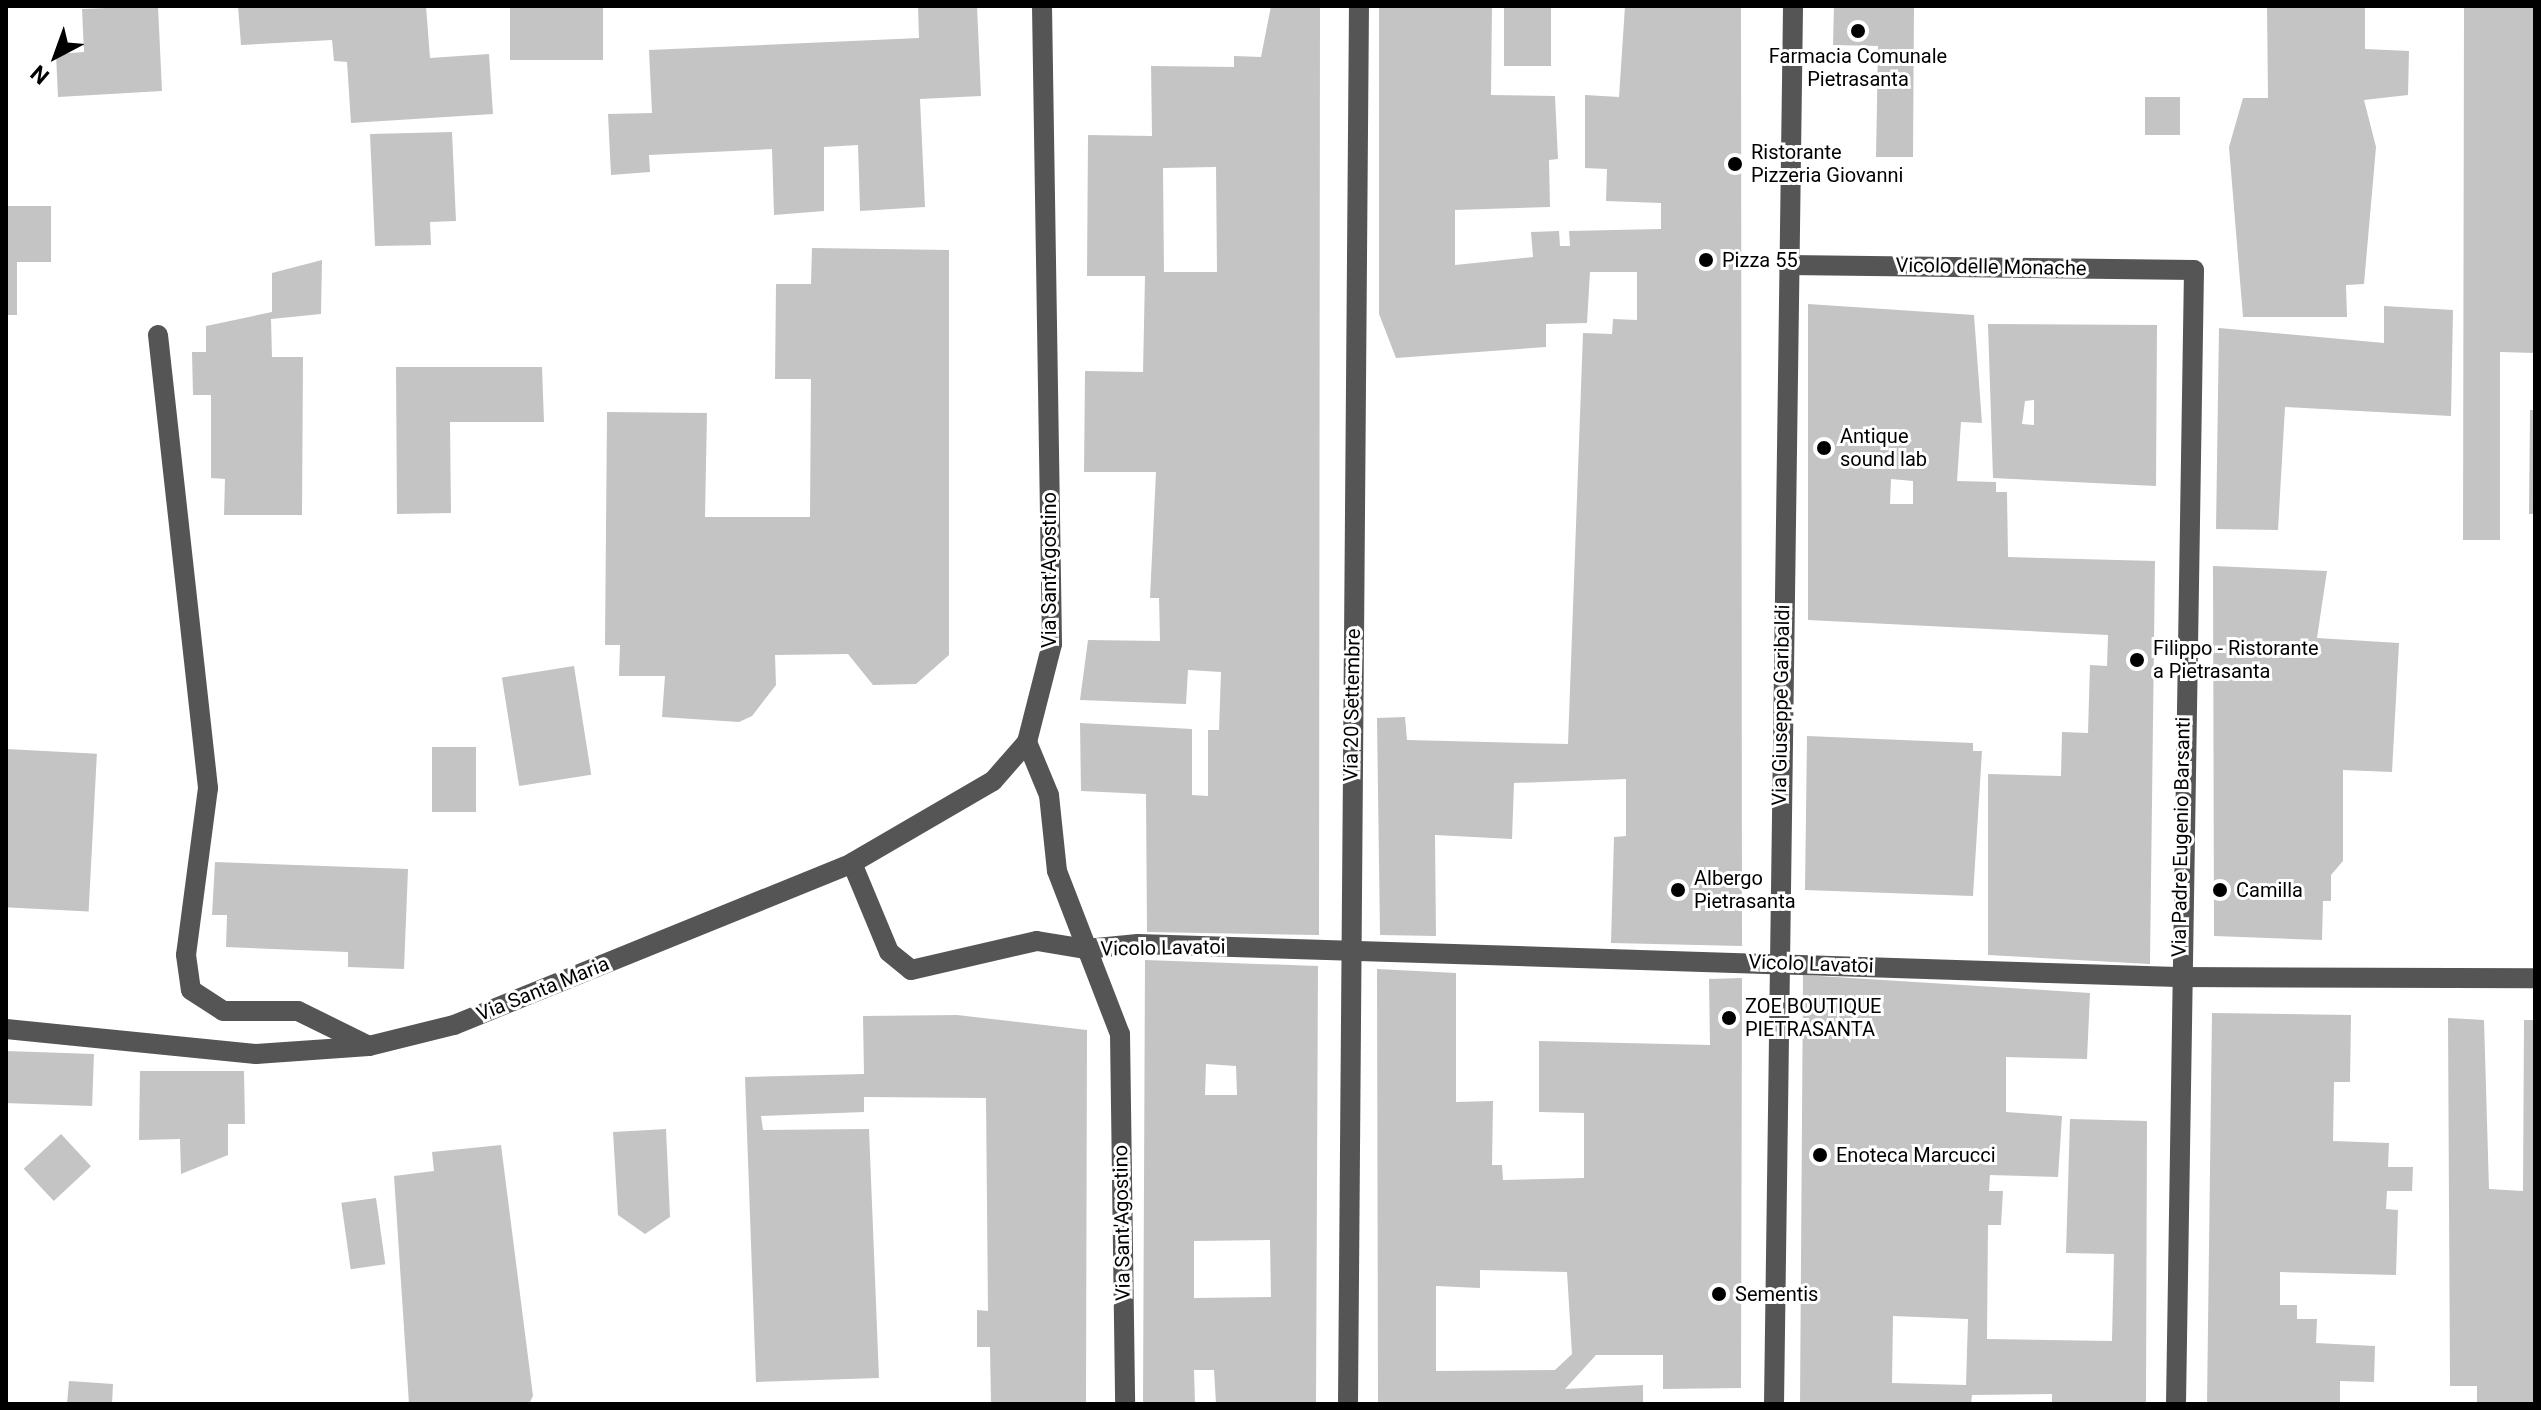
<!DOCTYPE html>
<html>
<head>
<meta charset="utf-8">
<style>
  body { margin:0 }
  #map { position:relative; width:2541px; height:1410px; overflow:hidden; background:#fff; font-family:Roboto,sans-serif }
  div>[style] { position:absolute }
  .building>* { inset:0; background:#c4c4c4; transform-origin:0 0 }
  .minor>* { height:20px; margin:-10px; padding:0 10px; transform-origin:10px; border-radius:10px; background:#555 }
  .dots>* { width:22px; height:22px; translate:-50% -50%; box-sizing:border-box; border:4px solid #fff; border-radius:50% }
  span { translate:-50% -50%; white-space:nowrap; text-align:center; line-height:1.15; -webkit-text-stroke:6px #fff; paint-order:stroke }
  .poi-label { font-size:20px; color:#000 }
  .left { translate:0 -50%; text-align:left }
  .street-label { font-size:20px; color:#000 }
  .frame { position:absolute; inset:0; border:8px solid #000; pointer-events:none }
  .north { position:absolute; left:16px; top:16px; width:80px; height:80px; -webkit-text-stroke:6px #fff; paint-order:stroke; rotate:221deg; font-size:22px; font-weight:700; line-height:32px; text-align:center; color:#000 }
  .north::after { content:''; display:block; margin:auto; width:28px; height:36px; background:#000; clip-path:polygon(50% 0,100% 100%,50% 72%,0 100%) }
</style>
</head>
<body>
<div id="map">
  <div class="building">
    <i style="clip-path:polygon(158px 6px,162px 91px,58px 97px,56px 54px,84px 52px,82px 9px)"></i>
    <i style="clip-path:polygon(238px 6px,426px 6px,430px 58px,489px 54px,493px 114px,351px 123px,347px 62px,334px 61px,332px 40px,241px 45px)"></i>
    <i style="left:510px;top:6px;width:93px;height:54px"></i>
    <i style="clip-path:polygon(918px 6px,977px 6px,981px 96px,920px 99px,925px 207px,860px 211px,858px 145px,824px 147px,824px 211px,774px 215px,772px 149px,649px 155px,650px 172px,611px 175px,608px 114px,652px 113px,649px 50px,919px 38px)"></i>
    <i style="clip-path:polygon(evenodd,1271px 6px,1320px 6px,1319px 935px,1147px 932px,1146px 794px,1081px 791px,1080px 723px,1192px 729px,1192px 795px,1208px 796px,1208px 730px,1219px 730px,1221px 672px,1188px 670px,1186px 704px,1080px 700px,1088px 640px,1160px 641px,1159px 598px,1150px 598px,1156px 472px,1084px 472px,1085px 371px,1143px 372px,1145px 276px,1087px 276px,1088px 135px,1152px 136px,1151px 66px,1234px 67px,1234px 56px,1261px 57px,1271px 6px,1216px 167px,1217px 272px,1164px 272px,1163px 168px,1216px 167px)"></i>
    <i style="clip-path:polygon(1379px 6px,1492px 6px,1491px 95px,1555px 96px,1558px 159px,1549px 160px,1550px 207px,1455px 210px,1455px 265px,1533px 257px,1531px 232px,1559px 231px,1560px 246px,1570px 246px,1569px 231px,1661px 229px,1661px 203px,1606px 201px,1607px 169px,1585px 168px,1585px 95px,1619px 97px,1625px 6px,1741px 6px,1742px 946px,1611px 943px,1614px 837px,1626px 836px,1626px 779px,1514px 783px,1512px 839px,1435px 835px,1436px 936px,1380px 935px,1377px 718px,1405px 717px,1407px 740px,1568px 744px,1583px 333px,1612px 334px,1613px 319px,1637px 320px,1637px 272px,1590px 272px,1587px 323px,1546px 324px,1546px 347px,1396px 358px,1379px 314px)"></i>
    <i style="left:1504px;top:6px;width:47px;height:60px"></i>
    <i style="clip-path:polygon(1834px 6px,1914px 6px,1913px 157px,1876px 157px,1878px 46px,1833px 45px)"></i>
    <i style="clip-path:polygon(2267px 6px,2365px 6px,2365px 49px,2409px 51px,2408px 95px,2364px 100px,2376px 147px,2364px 284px,2346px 285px,2347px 317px,2243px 317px,2229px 147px,2243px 98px,2268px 98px)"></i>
    <i style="clip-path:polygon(2464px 6px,2535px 6px,2535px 353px,2500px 352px,2500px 540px,2463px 540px)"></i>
    <i style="left:2145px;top:97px;width:35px;height:38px"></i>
    <i style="clip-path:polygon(452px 132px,456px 221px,430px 222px,431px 245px,375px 246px,370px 134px)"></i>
    <i style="clip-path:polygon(6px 206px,51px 206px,51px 262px,17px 262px,17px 315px,6px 315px)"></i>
    <i style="clip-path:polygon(812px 248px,949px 250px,949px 655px,916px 684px,873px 685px,848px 654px,775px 655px,776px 685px,752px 716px,739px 722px,662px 717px,665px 676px,619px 676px,620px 645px,605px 645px,607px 412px,707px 413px,705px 517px,810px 517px,811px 379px,775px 379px,776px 284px,811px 284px)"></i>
    <i style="clip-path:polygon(322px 260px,321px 314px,271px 319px,272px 357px,303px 357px,302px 515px,224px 515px,225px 479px,211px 478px,211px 395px,193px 395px,192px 352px,206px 352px,206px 326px,272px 312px,272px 273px)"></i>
    <i style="clip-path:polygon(evenodd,1808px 304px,1974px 315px,1982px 423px,1961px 422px,1957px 481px,1996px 482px,1996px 492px,2007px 492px,2008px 557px,2155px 561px,2150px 964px,1988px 955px,1988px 774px,2061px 776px,2062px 732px,2088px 733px,2090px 665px,2107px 666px,2108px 635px,1808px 620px,1808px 304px,1891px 479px,1913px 481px,1913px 504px,1890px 504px,1891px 479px)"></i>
    <i style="clip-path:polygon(2384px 306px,2453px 310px,2451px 416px,2285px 407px,2278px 530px,2216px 529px,2219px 328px,2384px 343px)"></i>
    <i style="clip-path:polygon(evenodd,1988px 324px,2157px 325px,2156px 486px,1993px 478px,1988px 324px,2034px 400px,2034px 425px,2022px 424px,2025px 401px,2034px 400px)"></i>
    <i style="clip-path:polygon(396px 367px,542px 367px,544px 422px,450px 422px,451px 513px,397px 514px)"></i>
    <i style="clip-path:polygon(2530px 410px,2535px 410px,2535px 514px,2529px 514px)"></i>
    <i style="clip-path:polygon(2213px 566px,2327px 571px,2317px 638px,2399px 643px,2392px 772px,2343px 770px,2343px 861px,2331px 875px,2331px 901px,2323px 901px,2322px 940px,2214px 936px)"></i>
    <i style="left:574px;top:666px;width:110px;height:73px;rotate:81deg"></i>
    <i style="clip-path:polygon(1807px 736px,1973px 743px,1973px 751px,1982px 751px,1973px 896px,1805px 890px)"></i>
    <i style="left:432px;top:747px;width:44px;height:65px"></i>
    <i style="left:6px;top:749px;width:91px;height:158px;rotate:3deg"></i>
    <i style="clip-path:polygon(215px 862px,408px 869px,404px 969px,348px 967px,348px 952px,226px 947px,227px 915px,212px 915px)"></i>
    <i style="clip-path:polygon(evenodd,1145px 960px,1318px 966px,1316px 1404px,1216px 1404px,1214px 1370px,1194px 1370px,1195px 1404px,1143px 1404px,1145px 960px,1206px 1064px,1236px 1066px,1237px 1095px,1205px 1095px,1206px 1064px,1145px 960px,1270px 1240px,1271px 1297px,1194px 1298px,1194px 1241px,1270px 1240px)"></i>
    <i style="clip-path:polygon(evenodd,1377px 969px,1456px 973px,1456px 1102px,1493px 1101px,1492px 1165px,1502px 1165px,1503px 1180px,1584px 1178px,1584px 1113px,1539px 1112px,1539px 1041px,1710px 1045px,1709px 979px,1742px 978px,1741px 1388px,1663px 1389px,1663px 1355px,1596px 1355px,1565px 1389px,1643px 1385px,1643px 1404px,1378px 1404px,1377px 969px,1480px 1270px,1567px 1272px,1572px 1354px,1555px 1370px,1436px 1371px,1436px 1286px,1480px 1288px,1480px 1270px)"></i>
    <i style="clip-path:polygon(evenodd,1803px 975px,2090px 993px,2087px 1059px,2006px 1057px,2006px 1112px,2062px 1116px,2058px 1177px,1990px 1175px,1989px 1191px,2003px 1191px,2001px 1225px,1988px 1225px,1987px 1339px,2112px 1341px,2114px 1254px,2066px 1253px,2070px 1119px,2147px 1121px,2146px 1404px,2052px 1404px,2052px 1394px,1972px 1395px,1971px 1404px,1800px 1404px,1803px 975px,1893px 1316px,1968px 1319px,1966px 1385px,1892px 1383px,1893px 1316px)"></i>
    <i style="clip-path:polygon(2212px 1013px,2351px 1015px,2350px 1082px,2334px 1082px,2333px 1141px,2389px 1143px,2388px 1167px,2413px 1167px,2412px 1191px,2387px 1191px,2386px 1209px,2398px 1210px,2396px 1275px,2280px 1272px,2280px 1305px,2297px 1305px,2297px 1319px,2317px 1319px,2316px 1343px,2375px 1346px,2374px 1382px,2340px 1381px,2340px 1404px,2207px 1404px)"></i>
    <i style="clip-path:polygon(957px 1015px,1087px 1030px,1086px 1404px,991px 1404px,990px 1347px,977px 1347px,977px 1310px,988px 1311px,986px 1098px,864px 1097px,864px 1112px,761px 1116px,763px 1130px,869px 1129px,879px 1378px,756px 1382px,745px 1077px,864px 1074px,863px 1016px)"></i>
    <i style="clip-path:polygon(2448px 1018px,2484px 1020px,2489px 1189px,2523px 1191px,2524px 1020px,2535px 1020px,2535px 1404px,2477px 1404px,2477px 1386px,2450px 1386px)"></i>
    <i style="left:6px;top:1051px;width:88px;height:52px;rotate:2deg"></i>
    <i style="clip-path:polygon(140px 1071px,244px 1071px,245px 1124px,228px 1124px,228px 1155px,181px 1174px,180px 1139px,139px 1140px)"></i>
    <i style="clip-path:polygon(666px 1129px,670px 1217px,645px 1234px,618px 1215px,613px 1132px)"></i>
    <i style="left:61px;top:1134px;width:44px;height:51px;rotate:47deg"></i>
    <i style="clip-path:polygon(501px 1145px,533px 1396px,529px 1404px,409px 1404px,394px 1176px,434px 1171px,432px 1152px)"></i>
    <i style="left:376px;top:1198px;width:67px;height:35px;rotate:82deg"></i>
    <i style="clip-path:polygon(69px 1381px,113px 1384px,112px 1404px,67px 1404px)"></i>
  </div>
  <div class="minor">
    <i style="left:1042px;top:6px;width:638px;rotate:89.1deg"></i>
    <i style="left:1052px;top:644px;width:101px;rotate:104.3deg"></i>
    <i style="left:1027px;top:742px;width:57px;rotate:67.5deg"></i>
    <i style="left:1049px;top:795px;width:76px;rotate:84deg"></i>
    <i style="left:1057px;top:871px;width:175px;rotate:68.9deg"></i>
    <i style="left:1120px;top:1034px;width:370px;rotate:89.2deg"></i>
    <i style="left:1788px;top:265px;width:406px;rotate:0.7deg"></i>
    <i style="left:2194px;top:270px;width:1134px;rotate:90.91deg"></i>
    <i style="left:158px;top:335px;width:456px;rotate:83.7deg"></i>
    <i style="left:208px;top:788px;width:168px;rotate:97.5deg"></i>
    <i style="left:186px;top:955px;width:35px;rotate:82deg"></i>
    <i style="left:191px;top:990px;width:38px;rotate:33deg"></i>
    <i style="left:223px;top:1011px;width:75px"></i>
    <i style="left:298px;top:1011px;width:79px;rotate:26.2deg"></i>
    <i style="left:852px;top:863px;width:96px;rotate:67.4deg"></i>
    <i style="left:889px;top:952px;width:28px;rotate:39deg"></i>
    <i style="left:911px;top:970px;width:129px;rotate:-13deg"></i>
    <i style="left:1037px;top:941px;width:50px;rotate:9.3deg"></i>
    <i style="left:1086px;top:949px;width:52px;rotate:-5.5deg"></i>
    <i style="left:1138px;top:944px;width:1040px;rotate:1.82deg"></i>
    <i style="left:2177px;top:977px;width:358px;rotate:0.2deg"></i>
    <i style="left:6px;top:1029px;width:251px;rotate:5.7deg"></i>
    <i style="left:256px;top:1054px;width:113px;rotate:-4deg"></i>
    <i style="left:369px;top:1046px;width:88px;rotate:-13.9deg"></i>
    <i style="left:454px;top:1025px;width:430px;rotate:-22.1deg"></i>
    <i style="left:852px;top:863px;width:163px;rotate:-30.2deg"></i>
    <i style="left:993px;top:781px;width:52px;rotate:-48.9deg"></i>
    <i style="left:1348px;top:1404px;width:1398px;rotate:-89.55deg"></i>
    <i style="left:1774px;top:1404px;width:1398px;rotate:-89.22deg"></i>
  </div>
  <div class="dots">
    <i style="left:1858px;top:31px;background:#000"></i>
    <i style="left:1735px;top:164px;background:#000"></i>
    <i style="left:1706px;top:260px;background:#000"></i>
    <i style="left:1824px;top:448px;background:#000"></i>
    <i style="left:2137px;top:660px;background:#000"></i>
    <i style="left:1678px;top:890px;background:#000"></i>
    <i style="left:2220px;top:890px;background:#000"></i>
    <i style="left:1729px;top:1018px;background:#000"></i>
    <i style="left:1820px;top:1155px;background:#000"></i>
    <i style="left:1719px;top:1294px;background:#000"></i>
  </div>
  <div class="poi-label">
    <span style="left:1858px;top:68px">Farmacia Comunale<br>Pietrasanta</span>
    <span class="left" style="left:1751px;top:164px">Ristorante<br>Pizzeria Giovanni</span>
    <span class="left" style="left:1722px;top:260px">Pizza 55</span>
    <span class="left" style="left:1840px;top:448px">Antique<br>sound lab</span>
    <span class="left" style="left:2153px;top:660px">Filippo - Ristorante<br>a Pietrasanta</span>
    <span class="left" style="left:1694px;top:890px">Albergo<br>Pietrasanta</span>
    <span class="left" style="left:2236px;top:890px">Camilla</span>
    <span class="left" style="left:1745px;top:1018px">ZOE BOUTIQUE<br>PIETRASANTA</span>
    <span class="left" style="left:1836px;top:1155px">Enoteca Marcucci</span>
    <span class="left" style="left:1735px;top:1294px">Sementis</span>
  </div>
  <div class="street-label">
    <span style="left:1991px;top:267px;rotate:1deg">Vicolo delle Monache</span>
    <span style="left:1049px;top:570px;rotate:-90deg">Via Sant'Agostino</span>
    <span style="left:1352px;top:705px;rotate:-89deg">Via 20 Settembre</span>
    <span style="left:1781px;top:705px;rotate:-89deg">Via Giuseppe Garibaldi</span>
    <span style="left:2181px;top:837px;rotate:-89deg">Via Padre Eugenio Barsanti</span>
    <span style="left:1163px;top:948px;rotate:-1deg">Vicolo Lavatoi</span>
    <span style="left:1811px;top:964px;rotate:2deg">Vicolo Lavatoi</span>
    <span style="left:543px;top:989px;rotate:-22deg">Via Santa Maria</span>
    <span style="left:1122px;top:1223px;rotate:-91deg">Via Sant'Agostino</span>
  </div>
  <div class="frame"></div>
  <div class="north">N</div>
</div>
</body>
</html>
